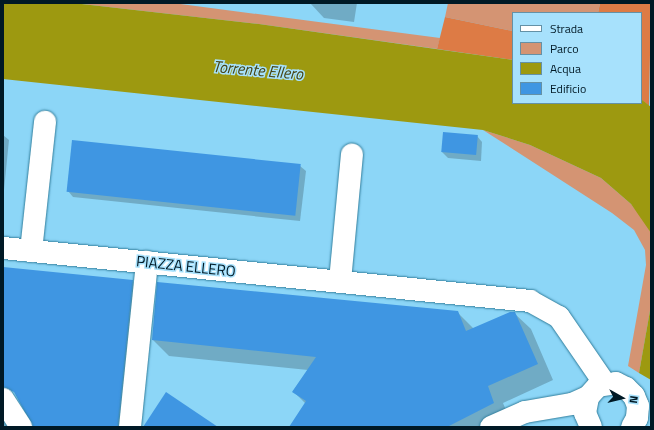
<!DOCTYPE html>
<html>
<head>
<meta charset="utf-8">
<style>
  body { margin:0 }
  #map { position:relative; width:654px; height:430px; overflow:hidden; background:#8cd6f7; font-family:"Titillium Web",sans-serif }
  div>[style] { position:absolute }
  .green>* { inset:0; background:#d49473 }
  .forest>* { inset:0; background:#dd7b45 }
  .water>* { inset:0; background:#9d9910 }
  .shadow>* { inset:0; background:#0003 }
  .building>* { inset:0; background:#3f96e2; transform-origin:0 0 }
  .roads { filter:drop-shadow(0 0 1px #327e9c) drop-shadow(0 0 1px #327e9c) }
  .minor>* { height:22px; margin:-11px; padding:0 11px; transform-origin:11px; border-radius:11px; background:#fff }
  span { translate:-50% -50%; white-space:nowrap; text-align:center; line-height:1.15; -webkit-text-stroke:3px #a7e1fc; paint-order:stroke }
  .street-label { font-size:15px; color:#001925 }
  .water-label { font-size:16px; color:#474615; font-style:italic }
  .frame { position:absolute; inset:0; border:4px solid #001925; pointer-events:none }
  .legend { position:absolute; left:512px; top:12px; width:130px; height:92px; box-sizing:border-box; background:#a7e1fc; border:1px solid #6491a6; margin:0; padding:5px 7px; list-style:none; font-size:12px; color:#001925 }
  .legend li { display:flex; align-items:center; gap:8px; height:20px }
  .legend b { width:20px; border:1px solid #6491a6 }
  .north { position:absolute; left:602px; top:378px; width:40px; height:40px; -webkit-text-stroke:3px #a7e1fc; paint-order:stroke; rotate:98deg; font-size:11px; font-weight:700; line-height:16px; text-align:center; color:#001925 }
  .north::after { content:''; display:block; margin:auto; width:14px; height:18px; background:#001925; clip-path:polygon(50% 0,100% 100%,50% 72%,0 100%) }
</style>
</head>
<body>
<div id="map">
  <div class="green">
    <i style="clip-path:polygon(73px 3px,173px 3px,440px 38px,437px 49px,259px 24px)"></i>
    <i style="clip-path:polygon(448px 3px,600px 3px,598px 13px,513px 13px,513px 31px,445px 17px)"></i>
    <i style="clip-path:polygon(483px 130px,530px 145px,601px 178px,631px 204px,645px 222px,651px 233px,651px 305px,639px 373px,628px 366px,646px 265px,645px 250px,634px 230px,612px 213px)"></i>
  </div>
  <div class="forest">
    <i style="clip-path:polygon(600px 3px,651px 3px,649px 106px,641px 99px,641px 13px,598px 13px)"></i>
    <i style="clip-path:polygon(445px 17px,513px 31px,513px 60px,437px 49px)"></i>
  </div>
  <div class="water">
    <i style="clip-path:polygon(3px 3px,73px 3px,259px 24px,513px 60px,513px 103px,641px 103px,641px 99px,651px 107px,651px 233px,631px 204px,601px 178px,530px 145px,483px 130px,3px 79px)"></i>
    <i style="clip-path:polygon(651px 305px,651px 380px,639px 373px)"></i>
  </div>
  <div class="shadow">
    <i style="clip-path:polygon(310px 3px,357px 3px,354px 22px,324px 18px)"></i>
    <i style="clip-path:polygon(3px 135px,9px 140px,4px 190px,3px 190px)"></i>
    <i style="clip-path:polygon(477px 136px,482px 142px,481px 161px,448px 158px,442px 152px)"></i>
    <i style="clip-path:polygon(300px 166px,306px 171px,300px 221px,73px 197px,68px 191px)"></i>
    <i style="clip-path:polygon(3px 268px,132px 281px,148px 297px,135px 427px,33px 427px,33px 420px,3px 371px)"></i>
    <i style="clip-path:polygon(457px 312px,474px 329px,514px 313px,531px 329px,553px 380px,503px 403px,510px 420px,496px 427px,290px 427px,306px 404px,293px 391px,308px 370px,169px 356px,153px 340px)"></i>
    <i style="clip-path:polygon(3px 397px,12px 427px,3px 427px)"></i>
  </div>
  <div class="building">
    <i style="left:443px;top:132px;width:35px;height:20px;rotate:5deg"></i>
    <i style="left:72px;top:140px;width:230px;height:52px;rotate:6deg"></i>
    <i style="clip-path:polygon(3px 267px,133px 280px,118px 427px,33px 427px,14px 392px,3px 387px)"></i>
    <i style="clip-path:polygon(157px 282px,458px 311px,466px 331px,510px 312px,515px 312px,538px 364px,488px 386px,494px 403px,447px 427px,289px 427px,306px 401px,292px 392px,316px 357px,152px 340px)"></i>
    <i style="clip-path:polygon(166px 392px,218px 427px,143px 427px)"></i>
  </div>
  <div class="roads">
    <div class="minor">
      <i style="left:3px;top:248px;width:530px;rotate:5.74deg"></i>
      <i style="left:530px;top:301px;width:33px;rotate:29deg"></i>
      <i style="left:559px;top:317px;width:81px;rotate:55.5deg"></i>
      <i style="left:31px;top:251px;width:130px;rotate:-83.8deg"></i>
      <i style="left:340px;top:281px;width:127px;rotate:-84.6deg"></i>
      <i style="left:3px;top:399px;width:33px;rotate:57deg"></i>
      <i style="left:130px;top:427px;width:166px;rotate:-84.1deg"></i>
      <i style="left:491px;top:427px;width:37px;rotate:-24deg"></i>
      <i style="left:525px;top:412px;width:48px;rotate:-9.7deg"></i>
      <i style="left:572px;top:404px;width:17px;rotate:-24deg"></i>
      <i style="left:591px;top:427px;width:15px;rotate:-113deg"></i>
      <i style="left:585px;top:413px;width:16px;rotate:-79deg"></i>
      <i style="left:588px;top:397px;width:15px;rotate:-48deg"></i>
      <i style="left:598px;top:386px;width:18px;rotate:-9deg"></i>
      <i style="left:616px;top:383px;width:11px;rotate:27deg"></i>
      <i style="left:626px;top:388px;width:11px;rotate:45deg"></i>
      <i style="left:634px;top:396px;width:11px;rotate:68deg"></i>
      <i style="left:638px;top:406px;width:12px;rotate:95deg"></i>
      <i style="left:637px;top:418px;width:10px;rotate:119deg"></i>
    </div>
  </div>
  <div class="street-label">
    <span style="left:186px;top:266px;rotate:6deg">PIAZZA ELLERO</span>
  </div>
  <div class="water-label">
    <span style="left:258px;top:70px;rotate:5deg">Torrente Ellero</span>
  </div>
  <div class="frame"></div>
  <ul class="legend">
  <li><b style="height:5px;background:#fff"></b>Strada</li>
  <li><b style="height:11px;background:#d49473"></b>Parco</li>
  <li><b style="height:11px;background:#9d9910"></b>Acqua</li>
  <li><b style="height:11px;background:#3f96e2"></b>Edificio</li>
  </ul>
  <div class="north">N</div>
</div>
</body>
</html>
